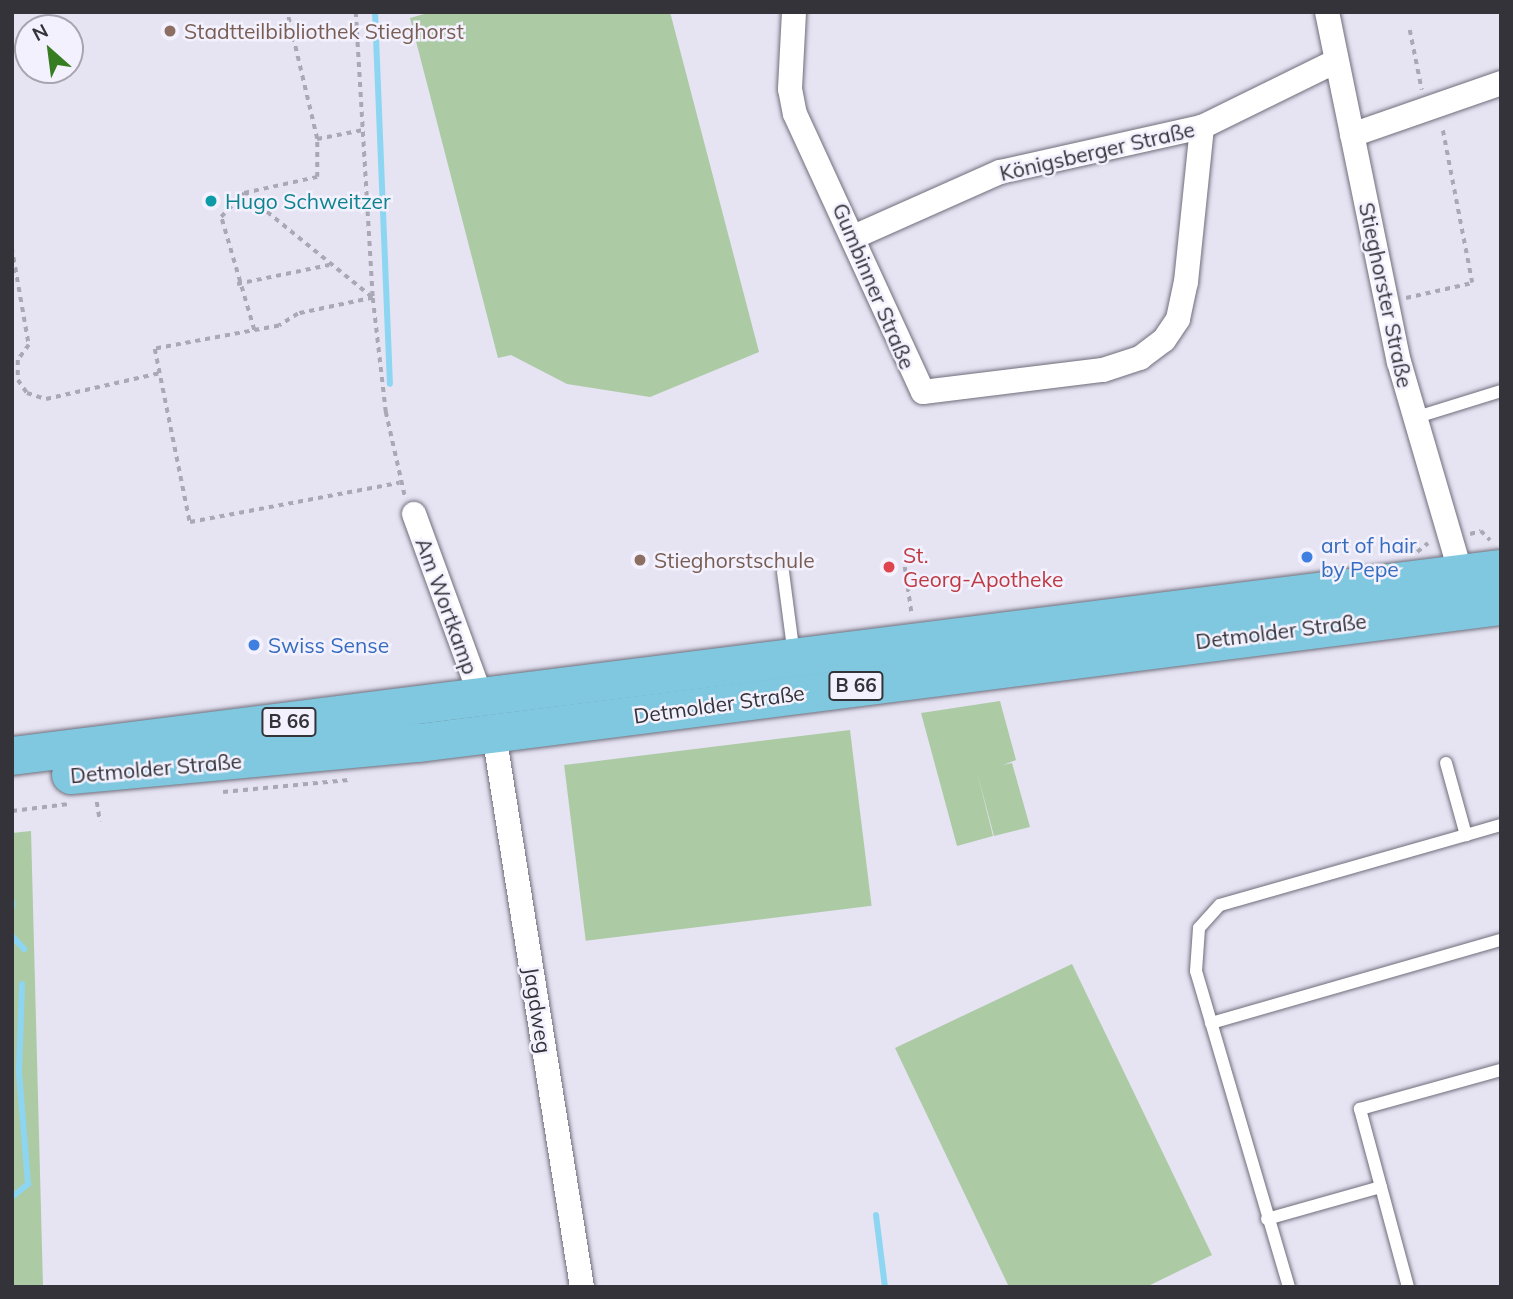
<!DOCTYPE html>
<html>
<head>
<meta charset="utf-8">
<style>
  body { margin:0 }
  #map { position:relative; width:1513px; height:1299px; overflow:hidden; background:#e6e3f3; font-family:Mulish,sans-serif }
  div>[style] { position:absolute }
  .green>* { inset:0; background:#accaa4; transform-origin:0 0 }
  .stream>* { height:6px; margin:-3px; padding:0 3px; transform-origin:3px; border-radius:3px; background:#8dd6f1 }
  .path>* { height:3.5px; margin-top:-1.75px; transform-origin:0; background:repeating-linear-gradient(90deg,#aaa8b4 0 5px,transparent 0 10px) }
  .roads { filter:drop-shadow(0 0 2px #706e7b) drop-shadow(0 0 2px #706e7b) }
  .service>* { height:12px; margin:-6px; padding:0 6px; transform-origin:6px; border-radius:6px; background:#fff }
  .minor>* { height:24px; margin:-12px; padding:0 12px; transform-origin:12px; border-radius:12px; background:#fff }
  .primary>* { height:38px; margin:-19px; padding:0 19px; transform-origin:19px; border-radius:19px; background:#7fc8df }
  .dots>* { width:19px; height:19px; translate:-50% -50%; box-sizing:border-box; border:4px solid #f3f1fe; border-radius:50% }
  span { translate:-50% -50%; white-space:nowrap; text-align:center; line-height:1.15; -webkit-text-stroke:5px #f3f1fe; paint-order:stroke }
  .shield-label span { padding:2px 5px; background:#f3f1fe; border:2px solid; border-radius:5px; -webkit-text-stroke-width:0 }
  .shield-label { font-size:19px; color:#343339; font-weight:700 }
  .education-label { font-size:21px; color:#785e54 }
  .left { translate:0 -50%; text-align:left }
  .street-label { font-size:21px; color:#343339 }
  .culture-label { font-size:21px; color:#0d838f }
  .shop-label { font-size:21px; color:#366cbe }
  .health-label { font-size:21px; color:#be3a42 }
  .frame { position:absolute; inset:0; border:14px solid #343339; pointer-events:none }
  .north { position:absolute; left:14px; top:14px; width:70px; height:70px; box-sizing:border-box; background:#f3f1fe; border:2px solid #a7a5af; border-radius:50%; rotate:332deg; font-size:19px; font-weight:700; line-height:28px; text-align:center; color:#343339 }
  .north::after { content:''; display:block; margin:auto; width:24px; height:32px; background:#367d21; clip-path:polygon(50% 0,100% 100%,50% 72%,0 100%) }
</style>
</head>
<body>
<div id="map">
  <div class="green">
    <i style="clip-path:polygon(431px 12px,670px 12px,759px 352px,650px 397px,567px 384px,511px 355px,498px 358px,410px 18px)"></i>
    <i style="clip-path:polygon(1000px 701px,1016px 760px,1003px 765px,1012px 763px,1030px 827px,994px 836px,977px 772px,993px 836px,957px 846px,921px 713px)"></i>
    <i style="left:850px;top:730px;width:177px;height:288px;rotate:83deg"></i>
    <i style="clip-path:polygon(31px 831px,43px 1287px,12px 1287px,12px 833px)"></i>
    <i style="clip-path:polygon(1072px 964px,1212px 1255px,1146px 1287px,1009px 1287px,895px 1048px)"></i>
  </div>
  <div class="stream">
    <i style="left:375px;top:12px;width:372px;rotate:87.7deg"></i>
    <i style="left:12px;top:902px;width:4px;rotate:90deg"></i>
    <i style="left:12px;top:936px;width:18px;rotate:47deg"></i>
    <i style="left:12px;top:1197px;width:21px;rotate:-39deg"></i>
    <i style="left:28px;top:1184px;width:113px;rotate:-94.6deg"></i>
    <i style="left:19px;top:1071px;width:87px;rotate:-88deg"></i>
    <i style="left:876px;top:1215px;width:73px;rotate:82.9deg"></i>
  </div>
  <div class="path">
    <i style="left:356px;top:12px;width:287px;rotate:86.6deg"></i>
    <i style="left:373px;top:298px;width:115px;rotate:83.5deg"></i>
    <i style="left:386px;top:412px;width:86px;rotate:77.3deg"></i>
    <i style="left:1410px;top:30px;width:61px;rotate:78.7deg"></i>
    <i style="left:12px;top:105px;width:24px;rotate:90deg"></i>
    <i style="left:317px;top:139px;width:47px;rotate:-11.1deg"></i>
    <i style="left:244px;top:193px;width:166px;rotate:39.1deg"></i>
    <i style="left:373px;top:298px;width:77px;rotate:168deg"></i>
    <i style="left:298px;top:314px;width:22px;rotate:148deg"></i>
    <i style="left:279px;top:326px;width:126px;rotate:169.5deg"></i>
    <i style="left:155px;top:349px;width:177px;rotate:78.6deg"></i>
    <i style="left:190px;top:522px;width:213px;rotate:-10.6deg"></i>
    <i style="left:12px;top:248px;width:98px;rotate:80.1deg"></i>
    <i style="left:29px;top:345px;width:19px;rotate:126deg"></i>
    <i style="left:18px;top:360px;width:20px;rotate:90deg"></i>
    <i style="left:18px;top:380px;width:16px;rotate:55deg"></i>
    <i style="left:27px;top:393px;width:20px;rotate:18deg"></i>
    <i style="left:46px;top:399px;width:117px;rotate:-12.8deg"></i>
    <i style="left:237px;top:284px;width:94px;rotate:-11.7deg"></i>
    <i style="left:1406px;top:298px;width:68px;rotate:-12.8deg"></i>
    <i style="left:1472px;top:283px;width:159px;rotate:-100.9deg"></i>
    <i style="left:254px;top:330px;width:118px;rotate:-106.3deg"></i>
    <i style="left:221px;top:217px;width:33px;rotate:-46deg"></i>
    <i style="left:244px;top:193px;width:75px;rotate:-12.4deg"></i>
    <i style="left:317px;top:177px;width:38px;rotate:-90deg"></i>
    <i style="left:317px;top:139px;width:130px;rotate:-103.3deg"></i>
    <i style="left:1470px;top:534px;width:11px;rotate:-15deg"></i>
    <i style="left:1481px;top:531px;width:13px;rotate:45deg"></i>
    <i style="left:1417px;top:552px;width:14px;rotate:-39deg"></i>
    <i style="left:905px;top:567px;width:49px;rotate:81.7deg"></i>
    <i style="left:223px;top:792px;width:129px;rotate:-5.4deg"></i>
    <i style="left:97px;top:802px;width:20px;rotate:81deg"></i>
    <i style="left:12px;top:811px;width:57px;rotate:-7deg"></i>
  </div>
  <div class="roads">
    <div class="service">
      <i style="left:1414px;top:418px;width:91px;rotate:-17.2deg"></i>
      <i style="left:783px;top:572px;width:84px;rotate:82.5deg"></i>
      <i style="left:1446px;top:763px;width:75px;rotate:74.5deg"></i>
      <i style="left:1466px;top:835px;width:36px;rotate:-16deg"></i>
      <i style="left:1211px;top:1023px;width:302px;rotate:-16deg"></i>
      <i style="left:1381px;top:1187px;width:104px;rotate:74.9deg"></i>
      <i style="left:1267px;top:1219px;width:118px;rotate:-15.7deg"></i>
      <i style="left:1381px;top:1187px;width:81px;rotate:-105.1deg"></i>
      <i style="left:1360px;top:1109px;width:146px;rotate:-15.5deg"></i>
      <i style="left:1289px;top:1287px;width:329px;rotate:-106.4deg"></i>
      <i style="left:1196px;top:971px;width:43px;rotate:-86deg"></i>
      <i style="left:1199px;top:928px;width:31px;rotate:-48deg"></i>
      <i style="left:1220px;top:905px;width:256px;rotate:-15.9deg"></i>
    </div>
    <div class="minor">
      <i style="left:794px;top:12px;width:77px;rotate:93deg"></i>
      <i style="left:790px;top:89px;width:25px;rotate:79deg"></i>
      <i style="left:795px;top:114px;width:306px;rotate:65.3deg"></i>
      <i style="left:923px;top:392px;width:181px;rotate:-7deg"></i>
      <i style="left:1103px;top:370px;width:39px;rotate:-18deg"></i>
      <i style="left:1140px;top:358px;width:30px;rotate:-37deg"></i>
      <i style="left:1164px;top:340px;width:25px;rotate:-56deg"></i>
      <i style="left:1178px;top:319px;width:38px;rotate:-78deg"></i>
      <i style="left:1186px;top:282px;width:156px;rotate:-84.1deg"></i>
      <i style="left:1327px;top:12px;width:357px;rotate:78.4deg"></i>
      <i style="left:1399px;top:362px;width:221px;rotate:73.7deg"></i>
      <i style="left:1352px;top:135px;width:158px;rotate:-19.2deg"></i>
      <i style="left:856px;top:236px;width:158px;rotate:-24deg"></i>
      <i style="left:1000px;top:172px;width:207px;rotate:-12.6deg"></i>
      <i style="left:1202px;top:127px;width:149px;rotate:-26.2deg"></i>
      <i style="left:414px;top:514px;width:195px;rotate:69.9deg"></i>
      <i style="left:494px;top:734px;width:560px;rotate:80.96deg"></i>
    </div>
    <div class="primary">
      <i style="left:12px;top:756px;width:1501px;rotate:-7.16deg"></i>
      <i style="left:71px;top:775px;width:349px;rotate:-5.3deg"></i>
      <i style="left:419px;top:743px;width:1091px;rotate:-7.22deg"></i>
    </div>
  </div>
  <div class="dots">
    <i style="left:170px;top:31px;background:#8d6e63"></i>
    <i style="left:211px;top:201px;background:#0f9aa8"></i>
    <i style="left:1307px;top:557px;background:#3f7fe0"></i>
    <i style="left:640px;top:560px;background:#8d6e63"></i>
    <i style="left:889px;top:567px;background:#e0444e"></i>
    <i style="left:254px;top:645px;background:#3f7fe0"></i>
  </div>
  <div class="shield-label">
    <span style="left:856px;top:686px">B 66</span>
    <span style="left:289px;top:722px">B 66</span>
  </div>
  <div class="education-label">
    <span class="left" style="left:184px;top:31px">Stadtteilbibliothek Stieghorst</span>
    <span class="left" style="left:654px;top:560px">Stieghorstschule</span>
  </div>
  <div class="street-label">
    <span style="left:1097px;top:151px;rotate:-13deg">Königsberger Straße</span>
    <span style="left:874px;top:286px;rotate:67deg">Gumbinner Straße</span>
    <span style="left:1386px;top:295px;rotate:78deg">Stieghorster Straße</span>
    <span style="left:447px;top:606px;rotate:70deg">Am Wortkamp</span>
    <span style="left:1281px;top:631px;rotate:-7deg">Detmolder Straße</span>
    <span style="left:719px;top:704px;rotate:-8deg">Detmolder Straße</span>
    <span style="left:156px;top:768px;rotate:-5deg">Detmolder Straße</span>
    <span style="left:538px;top:1010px;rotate:81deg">Jagdweg</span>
  </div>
  <div class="culture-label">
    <span class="left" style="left:225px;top:201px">Hugo Schweitzer</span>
  </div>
  <div class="shop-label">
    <span class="left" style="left:1321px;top:557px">art of hair<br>by Pepe</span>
    <span class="left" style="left:268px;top:645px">Swiss Sense</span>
  </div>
  <div class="health-label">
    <span class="left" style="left:903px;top:567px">St.<br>Georg-Apotheke</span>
  </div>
  <div class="frame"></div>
  <div class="north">N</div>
</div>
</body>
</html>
